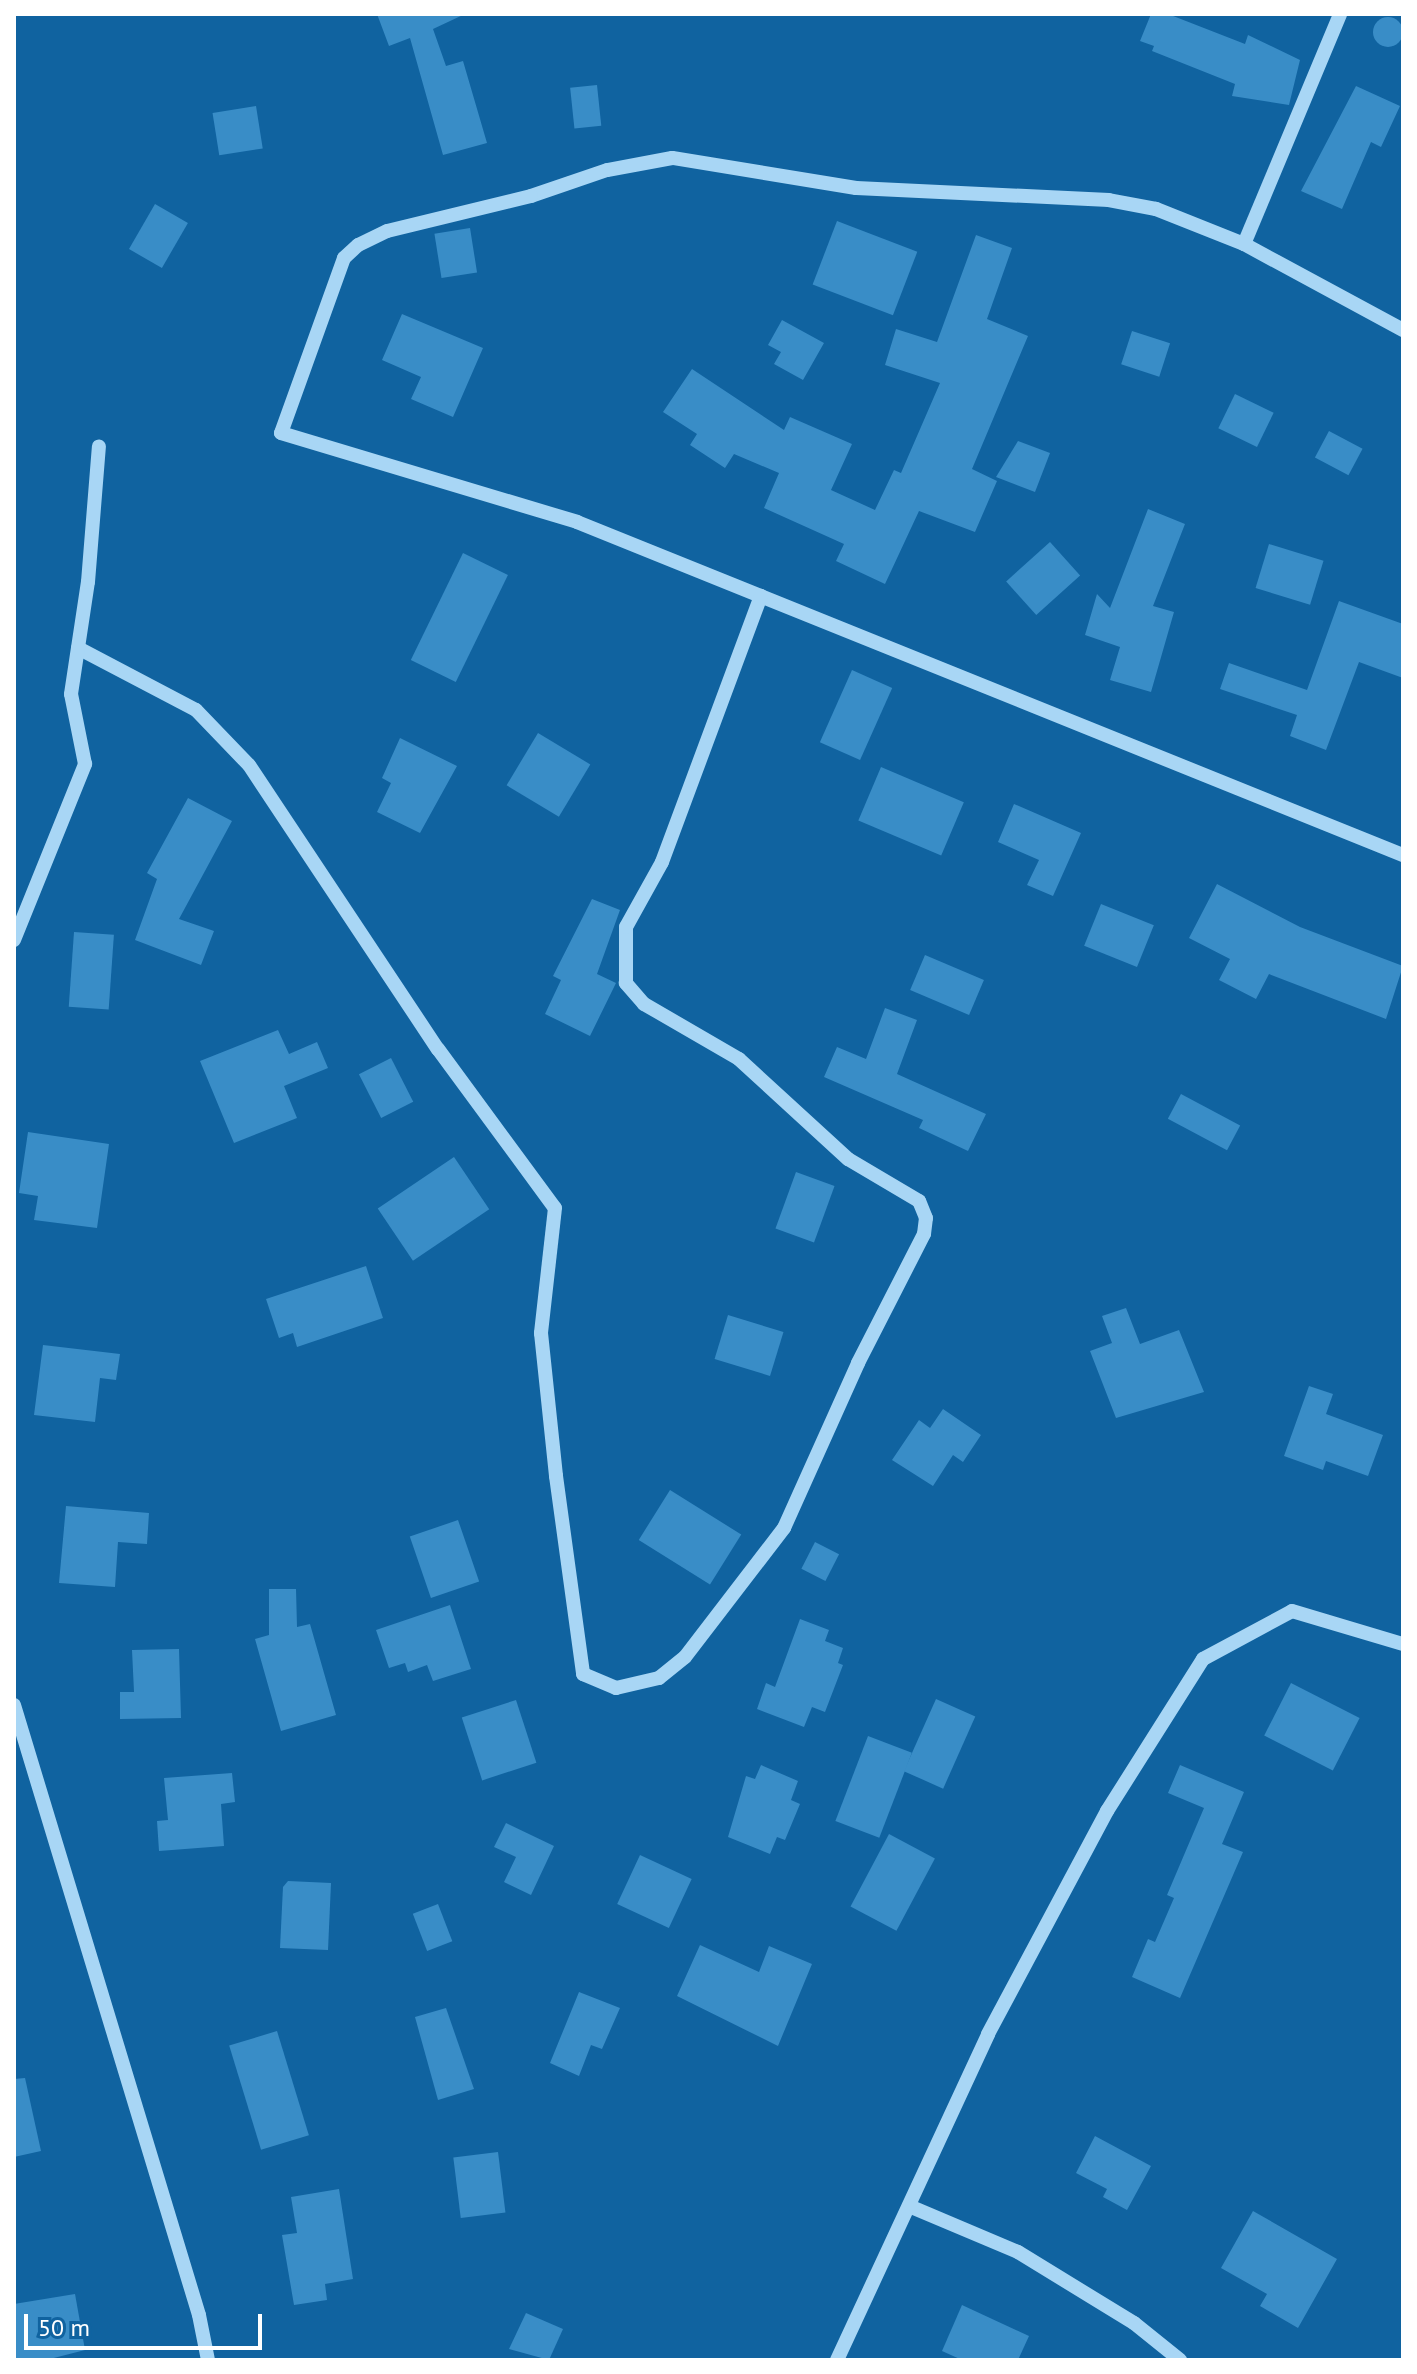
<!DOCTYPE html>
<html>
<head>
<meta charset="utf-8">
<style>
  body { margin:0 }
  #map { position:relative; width:1417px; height:2374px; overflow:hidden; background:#1063a0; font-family:"PT Sans",sans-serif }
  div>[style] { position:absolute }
  .building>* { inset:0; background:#398dc7; transform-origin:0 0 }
  .round { border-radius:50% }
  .minor>* { height:14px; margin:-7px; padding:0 7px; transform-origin:7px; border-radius:7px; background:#a8d6f5 }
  span { translate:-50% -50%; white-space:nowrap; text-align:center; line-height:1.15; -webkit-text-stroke:6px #1063a0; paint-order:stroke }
  .frame { position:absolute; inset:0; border:16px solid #fff; pointer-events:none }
  .scale { position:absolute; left:24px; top:2314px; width:238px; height:36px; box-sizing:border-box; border:4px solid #fff; border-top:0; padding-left:10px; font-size:24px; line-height:28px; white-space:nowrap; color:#fff; -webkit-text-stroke:6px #1063a0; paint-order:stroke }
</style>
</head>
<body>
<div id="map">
  <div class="building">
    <i style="clip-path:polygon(377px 14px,465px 14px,433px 29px,446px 66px,463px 61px,487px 143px,443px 155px,410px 38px,389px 46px)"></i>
    <i style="clip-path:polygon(1151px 14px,1168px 14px,1245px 44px,1248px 35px,1300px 60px,1289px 105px,1232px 96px,1235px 84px,1152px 51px,1154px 46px,1140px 41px)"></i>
    <i class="round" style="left:1373px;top:17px;width:30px;height:30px"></i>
    <i style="left:597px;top:85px;width:41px;height:27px;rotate:84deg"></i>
    <i style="clip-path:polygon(1356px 86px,1400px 106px,1381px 147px,1371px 142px,1342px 209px,1301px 191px)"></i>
    <i style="left:256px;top:106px;width:43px;height:44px;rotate:81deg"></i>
    <i style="left:155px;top:204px;width:38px;height:52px;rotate:30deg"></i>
    <i style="left:837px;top:221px;width:86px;height:68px;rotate:21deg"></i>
    <i style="left:470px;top:228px;width:45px;height:36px;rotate:81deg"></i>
    <i style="clip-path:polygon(976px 235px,1012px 248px,987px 319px,1028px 336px,972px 469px,997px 481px,975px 532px,919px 511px,885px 584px,836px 561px,844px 544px,764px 508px,779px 473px,734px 454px,725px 468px,690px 445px,697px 434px,663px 412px,692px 369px,784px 430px,790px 417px,852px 444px,831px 490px,875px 510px,894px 470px,901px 473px,940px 383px,885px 365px,896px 329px,937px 342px)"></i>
    <i style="clip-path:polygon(402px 314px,483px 348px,453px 417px,411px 399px,421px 377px,382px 360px)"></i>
    <i style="clip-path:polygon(782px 320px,824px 343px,803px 380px,774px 364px,781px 352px,768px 345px)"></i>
    <i style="left:1132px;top:331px;width:40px;height:35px;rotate:18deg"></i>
    <i style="left:1235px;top:394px;width:43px;height:38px;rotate:26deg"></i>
    <i style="left:1329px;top:431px;width:38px;height:30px;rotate:28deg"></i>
    <i style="clip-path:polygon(1018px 441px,1050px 453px,1035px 492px,996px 477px)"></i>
    <i style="clip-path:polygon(1148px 509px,1185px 524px,1153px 606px,1174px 612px,1151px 692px,1110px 680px,1120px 647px,1085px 635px,1097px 594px,1110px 608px)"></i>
    <i style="left:1050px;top:542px;width:45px;height:59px;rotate:48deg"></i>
    <i style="left:1269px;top:544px;width:57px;height:46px;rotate:17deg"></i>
    <i style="left:463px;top:553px;width:50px;height:119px;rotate:26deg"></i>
    <i style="clip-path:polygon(1339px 601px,1403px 624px,1403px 678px,1359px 662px,1326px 750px,1290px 736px,1297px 715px,1220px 689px,1229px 663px,1307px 690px)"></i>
    <i style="left:852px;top:670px;width:44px;height:79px;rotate:24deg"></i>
    <i style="left:538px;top:733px;width:61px;height:61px;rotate:31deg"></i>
    <i style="clip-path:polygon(400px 738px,457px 766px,420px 833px,377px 812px,391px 783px,382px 778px)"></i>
    <i style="left:881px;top:767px;width:90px;height:58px;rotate:23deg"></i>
    <i style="clip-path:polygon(188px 798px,232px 821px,179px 919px,214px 931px,201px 965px,135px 940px,157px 879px,147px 873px)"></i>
    <i style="clip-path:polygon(1014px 804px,1081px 833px,1053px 896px,1027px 885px,1039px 860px,998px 842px)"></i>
    <i style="clip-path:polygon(1217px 884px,1300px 927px,1403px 966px,1386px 1019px,1269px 974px,1256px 999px,1219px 980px,1230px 959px,1189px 938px)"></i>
    <i style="clip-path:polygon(592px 899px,620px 910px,597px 974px,616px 983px,590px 1036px,545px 1014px,561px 980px,553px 976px)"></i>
    <i style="left:1101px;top:904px;width:57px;height:45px;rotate:22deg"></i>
    <i style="left:74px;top:932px;width:40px;height:75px;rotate:4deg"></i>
    <i style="left:925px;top:955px;width:64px;height:38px;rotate:23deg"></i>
    <i style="clip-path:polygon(885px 1008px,917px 1020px,897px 1074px,986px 1114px,968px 1151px,919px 1128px,923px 1120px,824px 1077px,837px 1047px,866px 1059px)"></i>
    <i style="clip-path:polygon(278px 1030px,289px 1054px,317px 1042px,328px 1068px,284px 1086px,297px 1118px,234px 1143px,200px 1061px)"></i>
    <i style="left:391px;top:1058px;width:49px;height:36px;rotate:63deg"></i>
    <i style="left:1181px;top:1094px;width:67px;height:28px;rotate:28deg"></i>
    <i style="clip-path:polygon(28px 1132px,109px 1144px,97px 1228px,34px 1220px,38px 1196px,19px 1193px)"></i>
    <i style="left:454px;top:1157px;width:63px;height:92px;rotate:56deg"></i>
    <i style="left:796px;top:1172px;width:41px;height:60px;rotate:20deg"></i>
    <i style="clip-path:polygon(366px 1266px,383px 1318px,297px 1347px,293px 1333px,279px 1338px,266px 1299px)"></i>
    <i style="clip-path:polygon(1126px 1308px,1140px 1344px,1179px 1330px,1204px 1392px,1116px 1418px,1090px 1351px,1112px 1343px,1102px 1316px)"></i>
    <i style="left:728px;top:1315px;width:58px;height:46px;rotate:17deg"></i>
    <i style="clip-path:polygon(43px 1345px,120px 1354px,116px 1380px,100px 1378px,95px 1422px,34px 1415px)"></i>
    <i style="clip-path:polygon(1309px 1386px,1333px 1394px,1326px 1414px,1383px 1435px,1368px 1476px,1326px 1461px,1323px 1470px,1284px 1456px)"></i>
    <i style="clip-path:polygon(943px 1409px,981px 1435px,963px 1462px,953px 1455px,933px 1486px,892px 1460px,919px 1420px,930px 1428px)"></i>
    <i style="left:670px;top:1490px;width:84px;height:59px;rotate:32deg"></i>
    <i style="clip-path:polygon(66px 1506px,149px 1513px,147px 1544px,118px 1542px,115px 1587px,59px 1583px)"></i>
    <i style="left:458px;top:1520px;width:65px;height:51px;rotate:71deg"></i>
    <i style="left:815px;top:1542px;width:27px;height:30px;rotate:27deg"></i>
    <i style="clip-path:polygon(269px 1589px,296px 1589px,297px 1627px,310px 1624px,336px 1715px,281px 1731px,255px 1639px,269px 1635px)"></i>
    <i style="clip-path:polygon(450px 1605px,471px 1669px,433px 1681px,427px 1665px,408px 1672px,405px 1663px,389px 1668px,376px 1630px)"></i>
    <i style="clip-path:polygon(800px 1619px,829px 1630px,825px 1641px,843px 1648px,838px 1663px,843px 1665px,825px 1712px,812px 1707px,804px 1727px,757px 1709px,766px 1683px,775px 1687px)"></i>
    <i style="clip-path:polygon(179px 1649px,181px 1718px,120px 1719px,120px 1692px,134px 1692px,132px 1650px)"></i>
    <i style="left:1291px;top:1683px;width:77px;height:59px;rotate:27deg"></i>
    <i style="left:936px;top:1699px;width:43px;height:79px;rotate:24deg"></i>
    <i style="left:516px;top:1700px;width:66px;height:57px;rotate:72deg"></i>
    <i style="left:868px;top:1736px;width:47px;height:91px;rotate:21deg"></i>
    <i style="clip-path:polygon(761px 1765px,798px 1781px,791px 1800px,800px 1804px,785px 1840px,777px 1837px,770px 1854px,728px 1837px,746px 1776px,755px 1779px)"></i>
    <i style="clip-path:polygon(1180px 1765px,1244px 1792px,1222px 1844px,1243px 1852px,1180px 1998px,1132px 1977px,1148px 1939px,1155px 1942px,1174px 1898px,1167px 1895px,1204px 1808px,1168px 1793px)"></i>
    <i style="clip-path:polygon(232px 1773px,235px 1802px,221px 1804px,224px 1846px,159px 1851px,157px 1821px,168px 1820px,164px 1778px)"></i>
    <i style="clip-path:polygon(506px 1823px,554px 1846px,531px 1895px,504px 1882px,516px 1857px,494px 1847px)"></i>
    <i style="left:889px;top:1834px;width:52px;height:82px;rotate:28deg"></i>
    <i style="left:640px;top:1855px;width:57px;height:54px;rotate:25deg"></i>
    <i style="clip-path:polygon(288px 1881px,331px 1883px,328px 1950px,280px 1948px,283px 1887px)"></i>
    <i style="left:438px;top:1904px;width:40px;height:27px;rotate:69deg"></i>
    <i style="clip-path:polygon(700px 1945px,759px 1972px,769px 1946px,812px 1964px,778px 2046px,677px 1996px)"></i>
    <i style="clip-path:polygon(579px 1992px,620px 2008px,602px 2049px,591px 2045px,579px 2076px,550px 2063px)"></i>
    <i style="clip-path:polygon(446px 2008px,474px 2089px,438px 2100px,415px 2017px)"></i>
    <i style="left:277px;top:2031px;width:109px;height:50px;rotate:73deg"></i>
    <i style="clip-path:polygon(25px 2078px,41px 2151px,14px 2157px,14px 2079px)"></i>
    <i style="clip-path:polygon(1095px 2136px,1151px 2166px,1127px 2210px,1103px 2197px,1107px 2189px,1076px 2173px)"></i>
    <i style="left:498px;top:2152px;width:61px;height:45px;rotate:83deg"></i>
    <i style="clip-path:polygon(339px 2189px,353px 2279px,325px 2284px,327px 2300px,294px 2305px,282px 2235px,297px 2233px,291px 2197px)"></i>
    <i style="clip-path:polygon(1253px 2211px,1337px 2259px,1298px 2328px,1260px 2306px,1267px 2294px,1221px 2268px)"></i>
    <i style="clip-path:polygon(75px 2294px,85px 2350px,46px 2360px,14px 2360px,14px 2304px)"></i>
    <i style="clip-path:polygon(962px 2305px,1029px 2336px,1018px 2360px,962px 2360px,942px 2351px)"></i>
    <i style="clip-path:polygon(526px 2313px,563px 2329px,549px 2360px,509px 2349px)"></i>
  </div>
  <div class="minor">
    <i style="left:1244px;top:244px;width:249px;rotate:-67.3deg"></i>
    <i style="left:1403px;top:330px;width:181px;rotate:-151.6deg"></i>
    <i style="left:1244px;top:244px;width:95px;rotate:-158.3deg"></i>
    <i style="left:1156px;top:209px;width:48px;rotate:-169.2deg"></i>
    <i style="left:1109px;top:200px;width:253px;rotate:-177.3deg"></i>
    <i style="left:856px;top:188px;width:186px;rotate:-170.7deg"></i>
    <i style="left:672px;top:158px;width:66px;rotate:169.5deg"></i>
    <i style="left:607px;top:170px;width:80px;rotate:161.1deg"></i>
    <i style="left:531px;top:196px;width:148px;rotate:166.3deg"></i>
    <i style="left:387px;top:231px;width:32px;rotate:154deg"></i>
    <i style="left:358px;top:245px;width:19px;rotate:137deg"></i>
    <i style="left:344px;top:258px;width:186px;rotate:109.8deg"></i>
    <i style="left:281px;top:433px;width:309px;rotate:16.7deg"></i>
    <i style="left:577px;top:522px;width:891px;rotate:21.96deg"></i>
    <i style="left:78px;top:648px;width:133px;rotate:27.7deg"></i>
    <i style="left:196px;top:710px;width:76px;rotate:46.1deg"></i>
    <i style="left:249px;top:765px;width:341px;rotate:56.4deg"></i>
    <i style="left:438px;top:1049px;width:197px;rotate:53.7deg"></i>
    <i style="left:555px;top:1208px;width:126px;rotate:96.4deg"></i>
    <i style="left:541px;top:1333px;width:144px;rotate:84deg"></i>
    <i style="left:556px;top:1476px;width:200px;rotate:82.2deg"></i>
    <i style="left:583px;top:1674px;width:36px;rotate:23deg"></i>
    <i style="left:616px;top:1688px;width:44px;rotate:-13.1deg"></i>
    <i style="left:659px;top:1678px;width:33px;rotate:-39deg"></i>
    <i style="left:685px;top:1657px;width:163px;rotate:-52.5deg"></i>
    <i style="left:784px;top:1528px;width:181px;rotate:-65.8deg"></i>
    <i style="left:858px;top:1363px;width:145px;rotate:-62.9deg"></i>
    <i style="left:924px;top:1234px;width:16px;rotate:-83deg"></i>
    <i style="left:926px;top:1218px;width:18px;rotate:-112deg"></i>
    <i style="left:919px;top:1201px;width:82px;rotate:-149.4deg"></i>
    <i style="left:848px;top:1159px;width:148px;rotate:-137.5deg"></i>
    <i style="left:739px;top:1059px;width:110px;rotate:-149.9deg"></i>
    <i style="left:644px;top:1004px;width:28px;rotate:-131deg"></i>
    <i style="left:626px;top:983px;width:56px;rotate:-90deg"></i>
    <i style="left:626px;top:927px;width:74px;rotate:-61deg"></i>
    <i style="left:662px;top:862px;width:284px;rotate:-69.6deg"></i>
    <i style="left:14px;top:940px;width:190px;rotate:-68deg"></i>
    <i style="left:85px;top:764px;width:71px;rotate:-101.3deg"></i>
    <i style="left:71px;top:694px;width:113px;rotate:-81.4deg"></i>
    <i style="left:88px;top:582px;width:136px;rotate:-85.4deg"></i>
    <i style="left:14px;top:1705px;width:637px;rotate:73.13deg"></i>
    <i style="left:199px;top:2315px;width:46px;rotate:78.7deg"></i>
    <i style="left:909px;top:2206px;width:118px;rotate:22.9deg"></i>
    <i style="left:1018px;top:2252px;width:136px;rotate:31.5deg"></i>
    <i style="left:1134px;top:2323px;width:59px;rotate:38.8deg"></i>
    <i style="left:837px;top:2360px;width:359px;rotate:-65.1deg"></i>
    <i style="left:988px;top:2034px;width:253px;rotate:-61.9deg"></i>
    <i style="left:1107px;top:1811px;width:180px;rotate:-57.7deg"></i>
    <i style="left:1203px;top:1659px;width:101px;rotate:-28.3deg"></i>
    <i style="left:1292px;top:1611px;width:116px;rotate:16.6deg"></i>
  </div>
  <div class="frame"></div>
  <div class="scale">50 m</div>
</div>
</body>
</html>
